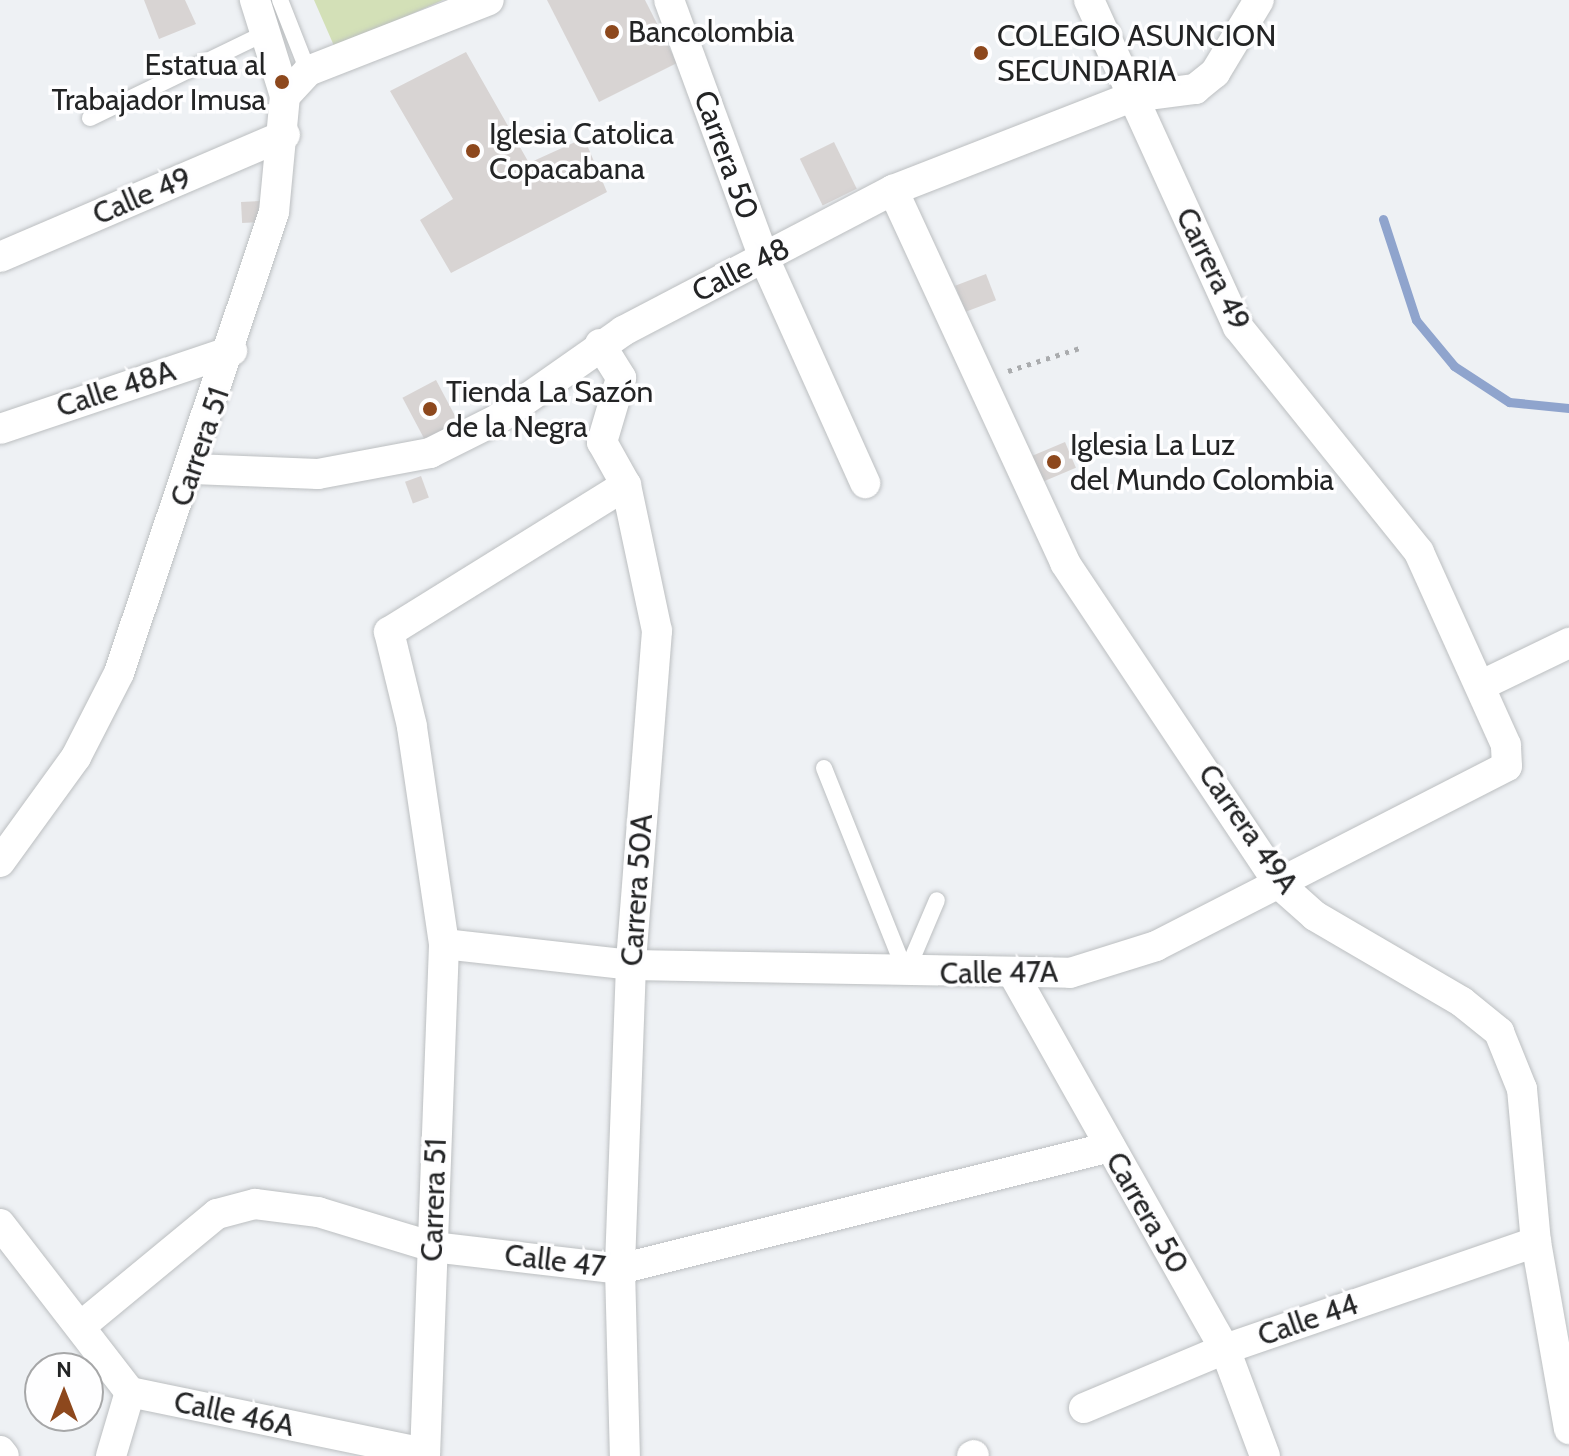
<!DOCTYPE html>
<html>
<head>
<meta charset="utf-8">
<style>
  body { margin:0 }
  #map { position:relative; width:1569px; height:1456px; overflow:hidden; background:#eef1f4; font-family:Cabin,sans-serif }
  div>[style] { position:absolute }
  .green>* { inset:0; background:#d3e0b7 }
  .stream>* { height:9px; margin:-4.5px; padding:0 4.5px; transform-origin:4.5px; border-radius:4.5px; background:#8fa4cd }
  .building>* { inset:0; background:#d8d4d3; transform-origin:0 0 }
  .path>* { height:5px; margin-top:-2.5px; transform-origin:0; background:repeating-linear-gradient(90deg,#aaacae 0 4px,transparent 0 10px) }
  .roads { filter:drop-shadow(0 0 2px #bcbfc1) drop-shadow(0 0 2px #bcbfc1) }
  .service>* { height:16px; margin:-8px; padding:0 8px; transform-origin:8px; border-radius:8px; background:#fff }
  .minor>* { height:30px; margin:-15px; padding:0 15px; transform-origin:15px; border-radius:15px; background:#fff }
  .dots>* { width:22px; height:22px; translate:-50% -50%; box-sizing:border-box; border:4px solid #fefeff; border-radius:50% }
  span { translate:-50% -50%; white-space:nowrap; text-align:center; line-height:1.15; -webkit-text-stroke:7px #fefeff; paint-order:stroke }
  .poi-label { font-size:30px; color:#232425 }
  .left { translate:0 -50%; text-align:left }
  .right { translate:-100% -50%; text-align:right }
  .street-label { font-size:30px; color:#232425 }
  .north { position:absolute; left:24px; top:1352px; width:80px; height:80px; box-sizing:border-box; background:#fefeff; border:2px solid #a6a7a8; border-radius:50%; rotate:0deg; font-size:22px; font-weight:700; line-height:32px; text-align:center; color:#232425 }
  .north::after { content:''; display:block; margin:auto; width:28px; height:36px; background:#8d481d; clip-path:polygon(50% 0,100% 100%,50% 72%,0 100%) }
</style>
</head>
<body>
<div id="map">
  <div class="green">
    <i style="clip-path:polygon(314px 0,443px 0,335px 48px)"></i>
  </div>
  <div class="stream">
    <i style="left:1383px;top:219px;width:106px;rotate:71.9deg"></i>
    <i style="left:1416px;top:320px;width:60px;rotate:50.4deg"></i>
    <i style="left:1454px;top:366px;width:66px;rotate:33.2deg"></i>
    <i style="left:1509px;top:402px;width:60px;rotate:5.7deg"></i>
  </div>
  <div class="building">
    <i style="clip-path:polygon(144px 0,185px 0,196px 24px,159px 39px)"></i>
    <i style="clip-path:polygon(547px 0,645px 0,677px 63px,599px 102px)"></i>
    <i style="clip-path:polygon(466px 52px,529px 163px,584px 138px,607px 192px,451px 273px,420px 220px,453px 199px,390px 91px)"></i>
    <i style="left:834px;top:142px;width:52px;height:38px;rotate:64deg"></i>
    <i style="left:261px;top:201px;width:21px;height:20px;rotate:87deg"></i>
    <i style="left:986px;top:274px;width:28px;height:33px;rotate:69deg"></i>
    <i style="left:436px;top:380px;width:47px;height:38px;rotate:62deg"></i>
    <i style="left:1065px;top:442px;width:28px;height:36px;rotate:67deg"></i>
    <i style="left:421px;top:476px;width:23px;height:17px;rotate:70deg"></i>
  </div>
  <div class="path">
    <i style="left:1008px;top:371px;width:79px;rotate:-17.7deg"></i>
  </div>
  <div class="roads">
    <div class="service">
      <i style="left:280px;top:0;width:76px;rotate:68.5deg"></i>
      <i style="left:90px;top:118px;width:195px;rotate:-25.9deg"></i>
      <i style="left:824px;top:768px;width:221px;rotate:68.2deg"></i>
      <i style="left:906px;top:973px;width:79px;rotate:-67deg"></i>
    </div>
    <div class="minor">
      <i style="left:669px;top:0;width:275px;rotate:69.8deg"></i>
      <i style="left:764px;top:258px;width:247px;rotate:65.8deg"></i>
      <i style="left:285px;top:96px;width:34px;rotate:-47deg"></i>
      <i style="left:308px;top:71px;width:194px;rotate:-21.4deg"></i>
      <i style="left:893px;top:190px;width:411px;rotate:65.2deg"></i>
      <i style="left:1065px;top:563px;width:386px;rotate:56.3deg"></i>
      <i style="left:1279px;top:884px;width:48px;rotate:41.6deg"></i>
      <i style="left:1315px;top:916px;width:170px;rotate:30.3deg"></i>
      <i style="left:1462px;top:1002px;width:48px;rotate:39deg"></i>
      <i style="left:1499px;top:1032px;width:61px;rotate:68deg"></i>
      <i style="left:1522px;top:1089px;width:154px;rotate:84.8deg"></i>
      <i style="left:1536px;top:1242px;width:190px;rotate:80deg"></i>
      <i style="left:0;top:257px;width:310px;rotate:-23.2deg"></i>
      <i style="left:600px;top:344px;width:40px;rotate:58deg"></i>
      <i style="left:621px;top:378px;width:67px;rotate:106.5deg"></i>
      <i style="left:602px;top:442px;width:49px;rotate:60.8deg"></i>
      <i style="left:626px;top:485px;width:149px;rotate:78deg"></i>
      <i style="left:657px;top:631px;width:335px;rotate:94.5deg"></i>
      <i style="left:631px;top:965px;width:304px;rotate:92.1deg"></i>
      <i style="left:620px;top:1269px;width:187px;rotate:88.5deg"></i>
      <i style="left:0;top:429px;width:245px;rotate:-18.6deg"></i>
      <i style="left:193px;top:469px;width:125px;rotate:2.3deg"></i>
      <i style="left:318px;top:474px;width:114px;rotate:-10.6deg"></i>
      <i style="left:430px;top:453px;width:76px;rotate:-26.6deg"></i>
      <i style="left:498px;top:419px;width:153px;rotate:-35.1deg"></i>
      <i style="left:623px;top:331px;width:305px;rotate:-27.6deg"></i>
      <i style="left:893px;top:190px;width:256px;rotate:-21.3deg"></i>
      <i style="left:1132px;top:97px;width:64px;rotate:-7.2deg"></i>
      <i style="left:1195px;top:89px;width:26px;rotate:-39deg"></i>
      <i style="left:1215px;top:73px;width:85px;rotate:-58.9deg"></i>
      <i style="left:1482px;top:685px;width:97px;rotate:-25.8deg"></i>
      <i style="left:0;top:862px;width:130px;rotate:-54.1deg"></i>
      <i style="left:76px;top:757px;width:94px;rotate:-62.9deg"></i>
      <i style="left:119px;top:673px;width:486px;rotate:-71.4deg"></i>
      <i style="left:274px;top:212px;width:117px;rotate:-84.6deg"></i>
      <i style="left:285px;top:96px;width:101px;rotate:-107.4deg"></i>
      <i style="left:444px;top:944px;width:188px;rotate:6.4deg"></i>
      <i style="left:631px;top:965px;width:439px;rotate:1deg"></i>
      <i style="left:1070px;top:973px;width:90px;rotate:-17.4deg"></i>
      <i style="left:1156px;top:946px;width:394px;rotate:-27.1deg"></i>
      <i style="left:1507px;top:766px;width:21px;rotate:-93deg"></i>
      <i style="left:1506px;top:745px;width:212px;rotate:-114.3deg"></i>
      <i style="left:1419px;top:552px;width:289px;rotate:-128.8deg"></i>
      <i style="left:1238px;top:327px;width:359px;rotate:-114.5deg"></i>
      <i style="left:1015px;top:977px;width:427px;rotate:60.6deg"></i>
      <i style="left:1225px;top:1349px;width:114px;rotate:69.5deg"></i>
      <i style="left:0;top:1224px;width:212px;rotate:52.3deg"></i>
      <i style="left:81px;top:1326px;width:176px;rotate:-39.5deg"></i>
      <i style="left:217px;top:1214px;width:39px;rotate:-15deg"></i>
      <i style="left:255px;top:1204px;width:64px;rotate:7.2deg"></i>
      <i style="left:318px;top:1212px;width:120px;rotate:16.9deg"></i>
      <i style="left:433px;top:1247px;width:188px;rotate:6.7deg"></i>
      <i style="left:620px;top:1269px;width:505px;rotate:-13.98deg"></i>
      <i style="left:130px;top:1392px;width:301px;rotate:11.7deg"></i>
      <i style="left:1084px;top:1408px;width:153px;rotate:-22.7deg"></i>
      <i style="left:1225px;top:1349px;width:329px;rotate:-19deg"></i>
      <i style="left:0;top:1451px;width:6px;rotate:51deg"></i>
      <i style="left:111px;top:1456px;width:67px;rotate:-73.5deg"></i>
      <i style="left:425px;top:1456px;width:512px;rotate:-87.87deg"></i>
      <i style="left:444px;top:944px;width:220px;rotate:-98.4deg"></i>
      <i style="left:412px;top:726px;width:97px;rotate:-103.7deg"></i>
      <i style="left:389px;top:632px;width:279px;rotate:-31.8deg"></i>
      <i style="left:972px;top:1456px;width:2px;rotate:-27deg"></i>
    </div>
  </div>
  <div class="dots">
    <i style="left:612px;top:32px;background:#8d481d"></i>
    <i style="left:981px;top:53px;background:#8d481d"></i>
    <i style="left:282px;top:82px;background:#8d481d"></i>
    <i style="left:473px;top:151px;background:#8d481d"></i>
    <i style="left:430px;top:409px;background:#8d481d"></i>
    <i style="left:1054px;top:462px;background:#8d481d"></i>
  </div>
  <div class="poi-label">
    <span class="left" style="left:628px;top:32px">Bancolombia</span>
    <span class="left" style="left:997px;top:53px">COLEGIO ASUNCION<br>SECUNDARIA</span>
    <span class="right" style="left:266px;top:82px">Estatua al<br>Trabajador Imusa</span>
    <span class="left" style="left:489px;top:151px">Iglesia Catolica<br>Copacabana</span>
    <span class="left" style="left:446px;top:409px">Tienda La Sazón<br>de la Negra</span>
    <span class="left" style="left:1070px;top:462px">Iglesia La Luz<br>del Mundo Colombia</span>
  </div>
  <div class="street-label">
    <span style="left:726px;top:155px;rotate:70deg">Carrera 50</span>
    <span style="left:142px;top:196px;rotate:-23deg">Calle 49</span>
    <span style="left:1213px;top:269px;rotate:64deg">Carrera 49</span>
    <span style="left:741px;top:270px;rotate:-27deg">Calle 48</span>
    <span style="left:116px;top:389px;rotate:-18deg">Calle 48A</span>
    <span style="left:200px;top:447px;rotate:-71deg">Carrera 51</span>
    <span style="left:1248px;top:829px;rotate:55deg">Carrera 49A</span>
    <span style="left:637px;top:890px;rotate:-86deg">Carrera 50A</span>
    <span style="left:999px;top:973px;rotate:-1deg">Calle 47A</span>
    <span style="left:434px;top:1200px;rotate:-88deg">Carrera 51</span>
    <span style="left:1147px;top:1213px;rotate:60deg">Carrera 50</span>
    <span style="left:555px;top:1261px;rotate:7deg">Calle 47</span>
    <span style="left:1308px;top:1320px;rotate:-19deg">Calle 44</span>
    <span style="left:234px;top:1414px;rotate:12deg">Calle 46A</span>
  </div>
  <div class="north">N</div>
</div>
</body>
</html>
